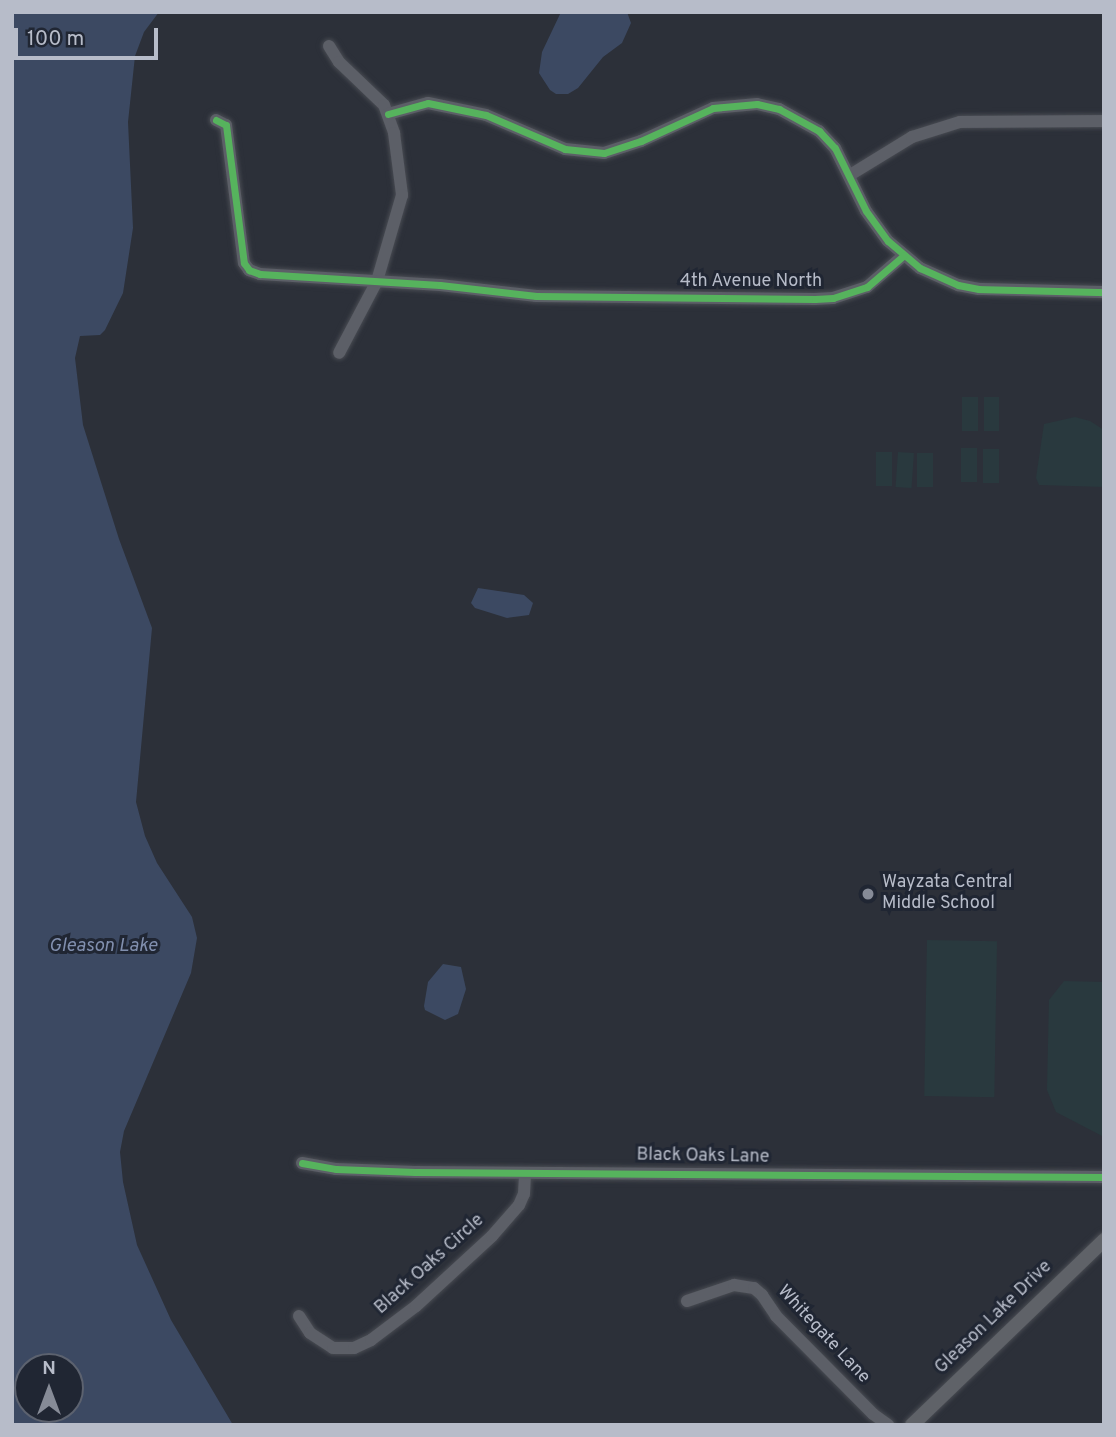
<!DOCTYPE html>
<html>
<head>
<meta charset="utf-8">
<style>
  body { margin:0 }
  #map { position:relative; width:1116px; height:1437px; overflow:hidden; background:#2c3039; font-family:Overpass,sans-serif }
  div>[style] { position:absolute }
  .green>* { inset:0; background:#29393e; transform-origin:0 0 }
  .water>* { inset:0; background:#3c4962 }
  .roads { filter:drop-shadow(0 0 2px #484b52) drop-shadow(0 0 2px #484b52) }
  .minor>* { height:12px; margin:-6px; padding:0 6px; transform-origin:6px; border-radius:6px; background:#5c5f67 }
  .major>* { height:14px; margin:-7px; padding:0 7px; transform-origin:7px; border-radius:7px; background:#5f6268 }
  .cycleway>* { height:7px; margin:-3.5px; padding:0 3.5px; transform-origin:3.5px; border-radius:3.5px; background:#56b35d }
  .dots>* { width:19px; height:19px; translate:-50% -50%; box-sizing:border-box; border:4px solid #202633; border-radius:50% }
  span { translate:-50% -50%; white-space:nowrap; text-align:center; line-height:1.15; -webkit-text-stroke:6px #202633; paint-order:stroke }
  .street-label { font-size:18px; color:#b7bcc9 }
  .poi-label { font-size:18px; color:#b7bcc9 }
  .left { translate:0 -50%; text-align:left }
  .water-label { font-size:19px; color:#818fae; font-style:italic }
  .frame { position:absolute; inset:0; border:14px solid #b7bcc9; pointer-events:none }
  .north { position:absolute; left:14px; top:1353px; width:70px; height:70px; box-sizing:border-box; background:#202633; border:2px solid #5c626f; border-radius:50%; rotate:0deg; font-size:19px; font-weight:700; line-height:28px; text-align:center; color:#b7bcc9 }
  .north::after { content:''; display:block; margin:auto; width:24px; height:32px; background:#868b97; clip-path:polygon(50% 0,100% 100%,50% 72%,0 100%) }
  .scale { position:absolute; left:14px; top:28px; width:144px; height:32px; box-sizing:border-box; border:4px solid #b7bcc9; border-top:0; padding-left:9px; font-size:21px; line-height:24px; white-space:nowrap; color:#b7bcc9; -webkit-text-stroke:5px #202633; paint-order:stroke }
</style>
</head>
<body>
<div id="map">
  <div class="green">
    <i style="left:962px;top:397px;width:16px;height:34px"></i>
    <i style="left:984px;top:397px;width:15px;height:34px"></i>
    <i style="clip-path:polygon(1075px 417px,1090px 421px,1104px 430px,1104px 487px,1039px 485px,1036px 478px,1044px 424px)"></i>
    <i style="left:961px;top:448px;width:16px;height:34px"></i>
    <i style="left:983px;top:449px;width:16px;height:34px"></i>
    <i style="left:876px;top:452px;width:16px;height:34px"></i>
    <i style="left:898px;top:452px;width:16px;height:35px;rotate:4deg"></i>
    <i style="left:917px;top:453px;width:16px;height:34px"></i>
    <i style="left:927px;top:940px;width:70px;height:156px;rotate:1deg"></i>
    <i style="clip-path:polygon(1064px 981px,1104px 982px,1104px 1137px,1056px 1112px,1047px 1090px,1049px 1000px)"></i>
  </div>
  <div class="water">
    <i style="clip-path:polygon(evenodd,12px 12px,159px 12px,144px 32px,135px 56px,128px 122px,133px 228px,123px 293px,105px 330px,100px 335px,80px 336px,75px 358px,83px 425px,119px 539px,152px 628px,136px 802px,145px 836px,157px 863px,192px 917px,197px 938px,191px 973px,124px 1131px,120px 1152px,123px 1182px,137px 1245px,171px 1320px,233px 1425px,12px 1425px,12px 12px,28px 1367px,70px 1367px,70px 1409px,28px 1409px,28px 1367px)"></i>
    <i style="clip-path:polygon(561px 12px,627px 12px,631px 23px,622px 43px,603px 57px,578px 88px,568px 94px,556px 94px,550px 90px,539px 73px,542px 52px)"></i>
    <i style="clip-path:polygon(478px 588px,524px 595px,533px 603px,529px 615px,507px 618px,475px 608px,471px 603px)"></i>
    <i style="clip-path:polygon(443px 964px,461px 967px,466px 989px,458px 1014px,445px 1020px,425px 1010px,424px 1006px,428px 982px)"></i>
  </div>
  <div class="roads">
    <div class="minor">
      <i style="left:329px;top:46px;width:19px;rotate:58deg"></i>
      <i style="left:339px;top:62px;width:62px;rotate:43.7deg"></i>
      <i style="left:384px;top:105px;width:30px;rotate:70deg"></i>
      <i style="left:394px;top:133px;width:63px;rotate:82.6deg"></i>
      <i style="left:402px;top:195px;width:90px;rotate:106.2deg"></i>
      <i style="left:377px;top:281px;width:81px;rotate:117.8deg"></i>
      <i style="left:388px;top:114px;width:41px;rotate:-15.4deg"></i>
      <i style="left:428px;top:103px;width:59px;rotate:11.7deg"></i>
      <i style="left:486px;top:115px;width:86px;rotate:23.3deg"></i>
      <i style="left:565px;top:149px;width:39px;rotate:6deg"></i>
      <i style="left:604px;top:153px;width:39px;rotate:-18deg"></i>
      <i style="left:641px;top:141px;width:79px;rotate:-24.6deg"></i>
      <i style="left:713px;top:108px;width:44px;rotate:-5.2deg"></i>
      <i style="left:757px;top:104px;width:23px;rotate:13deg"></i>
      <i style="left:779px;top:109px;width:46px;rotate:28.8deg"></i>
      <i style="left:819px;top:131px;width:23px;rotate:47deg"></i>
      <i style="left:835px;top:148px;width:70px;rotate:63.8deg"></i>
      <i style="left:866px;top:211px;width:37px;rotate:54deg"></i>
      <i style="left:888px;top:241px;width:42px;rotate:40.2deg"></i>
      <i style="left:920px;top:268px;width:42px;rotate:24.1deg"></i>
      <i style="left:958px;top:285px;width:21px;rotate:11deg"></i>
      <i style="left:979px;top:289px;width:125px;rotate:1.4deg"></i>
      <i style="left:216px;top:120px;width:11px;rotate:27deg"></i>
      <i style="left:226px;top:125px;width:139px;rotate:82.6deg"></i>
      <i style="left:244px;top:263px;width:9px;rotate:54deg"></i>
      <i style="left:249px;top:270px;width:12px;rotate:20deg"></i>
      <i style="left:260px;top:274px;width:180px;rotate:3.5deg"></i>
      <i style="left:440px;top:285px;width:97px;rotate:6.5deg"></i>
      <i style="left:536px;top:296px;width:279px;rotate:0.6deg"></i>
      <i style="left:815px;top:299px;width:18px;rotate:-3deg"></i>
      <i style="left:833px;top:298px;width:36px;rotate:-18deg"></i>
      <i style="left:867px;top:287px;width:48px;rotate:-40.7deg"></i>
      <i style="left:850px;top:175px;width:73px;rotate:-31.5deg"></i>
      <i style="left:912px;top:137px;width:50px;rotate:-17.4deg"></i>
      <i style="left:960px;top:122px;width:144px;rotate:-0.4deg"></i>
      <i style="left:302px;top:1163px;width:35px;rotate:10deg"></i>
      <i style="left:336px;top:1169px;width:79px;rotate:2.2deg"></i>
      <i style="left:415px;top:1172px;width:689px;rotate:0.42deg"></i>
      <i style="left:687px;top:1301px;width:50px;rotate:-18.8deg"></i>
      <i style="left:734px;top:1285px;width:20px;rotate:9deg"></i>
      <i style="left:754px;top:1288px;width:11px;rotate:41deg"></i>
      <i style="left:762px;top:1295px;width:25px;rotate:56deg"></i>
      <i style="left:776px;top:1316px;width:138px;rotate:45.3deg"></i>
      <i style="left:873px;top:1414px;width:19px;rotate:36deg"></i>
      <i style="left:299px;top:1316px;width:20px;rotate:57deg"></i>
      <i style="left:310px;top:1333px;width:27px;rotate:33deg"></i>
      <i style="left:333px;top:1348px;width:21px"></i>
      <i style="left:354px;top:1348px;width:19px;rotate:-25deg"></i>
      <i style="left:371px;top:1340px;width:56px;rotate:-37.1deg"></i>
      <i style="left:416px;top:1306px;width:103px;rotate:-42.6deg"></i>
      <i style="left:492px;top:1236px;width:41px;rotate:-48.9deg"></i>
      <i style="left:519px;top:1205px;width:12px;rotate:-66deg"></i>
      <i style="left:524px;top:1194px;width:21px;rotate:-87deg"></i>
    </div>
    <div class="major">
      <i style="left:912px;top:1425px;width:267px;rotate:-43.9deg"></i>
    </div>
  </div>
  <div class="cycleway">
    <i style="left:388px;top:114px;width:41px;rotate:-15.4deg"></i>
    <i style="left:428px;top:103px;width:59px;rotate:11.7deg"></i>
    <i style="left:486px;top:115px;width:86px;rotate:23.3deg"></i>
    <i style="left:565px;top:149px;width:39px;rotate:6deg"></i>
    <i style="left:604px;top:153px;width:39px;rotate:-18deg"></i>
    <i style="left:641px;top:141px;width:79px;rotate:-24.6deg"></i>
    <i style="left:713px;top:108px;width:44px;rotate:-5.2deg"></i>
    <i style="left:757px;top:104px;width:23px;rotate:13deg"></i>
    <i style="left:779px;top:109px;width:46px;rotate:28.8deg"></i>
    <i style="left:819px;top:131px;width:23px;rotate:47deg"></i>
    <i style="left:835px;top:148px;width:70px;rotate:63.8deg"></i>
    <i style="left:866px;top:211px;width:37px;rotate:54deg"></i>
    <i style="left:888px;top:241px;width:42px;rotate:40.2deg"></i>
    <i style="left:920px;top:268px;width:42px;rotate:24.1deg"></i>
    <i style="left:958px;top:285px;width:21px;rotate:11deg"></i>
    <i style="left:979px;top:289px;width:125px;rotate:1.4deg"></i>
    <i style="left:216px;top:120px;width:11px;rotate:27deg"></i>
    <i style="left:226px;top:125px;width:139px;rotate:82.6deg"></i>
    <i style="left:244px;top:263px;width:9px;rotate:54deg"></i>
    <i style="left:249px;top:270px;width:12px;rotate:20deg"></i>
    <i style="left:260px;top:274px;width:180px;rotate:3.5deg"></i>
    <i style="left:440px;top:285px;width:97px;rotate:6.5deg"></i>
    <i style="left:536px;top:296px;width:279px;rotate:0.6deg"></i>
    <i style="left:815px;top:299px;width:18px;rotate:-3deg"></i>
    <i style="left:833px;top:298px;width:36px;rotate:-18deg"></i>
    <i style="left:867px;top:287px;width:48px;rotate:-40.7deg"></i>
    <i style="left:302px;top:1163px;width:35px;rotate:10deg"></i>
    <i style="left:336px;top:1169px;width:79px;rotate:2.2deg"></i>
    <i style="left:415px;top:1172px;width:689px;rotate:0.42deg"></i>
  </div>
  <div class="dots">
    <i style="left:868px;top:894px;background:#868b97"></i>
  </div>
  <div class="street-label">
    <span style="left:751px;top:282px">4th Avenue North</span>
    <span style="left:703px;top:1157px;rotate:1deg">Black Oaks Lane</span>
    <span style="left:430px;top:1265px;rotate:-42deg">Black Oaks Circle</span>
    <span style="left:994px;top:1318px;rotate:-44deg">Gleason Lake Drive</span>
    <span style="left:823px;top:1335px;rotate:47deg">Whitegate Lane</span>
  </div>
  <div class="poi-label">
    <span class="left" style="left:882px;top:894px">Wayzata Central<br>Middle School</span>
  </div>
  <div class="water-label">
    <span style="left:103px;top:947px">Gleason Lake</span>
  </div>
  <div class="frame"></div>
  <div class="north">N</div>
  <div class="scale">100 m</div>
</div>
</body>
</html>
